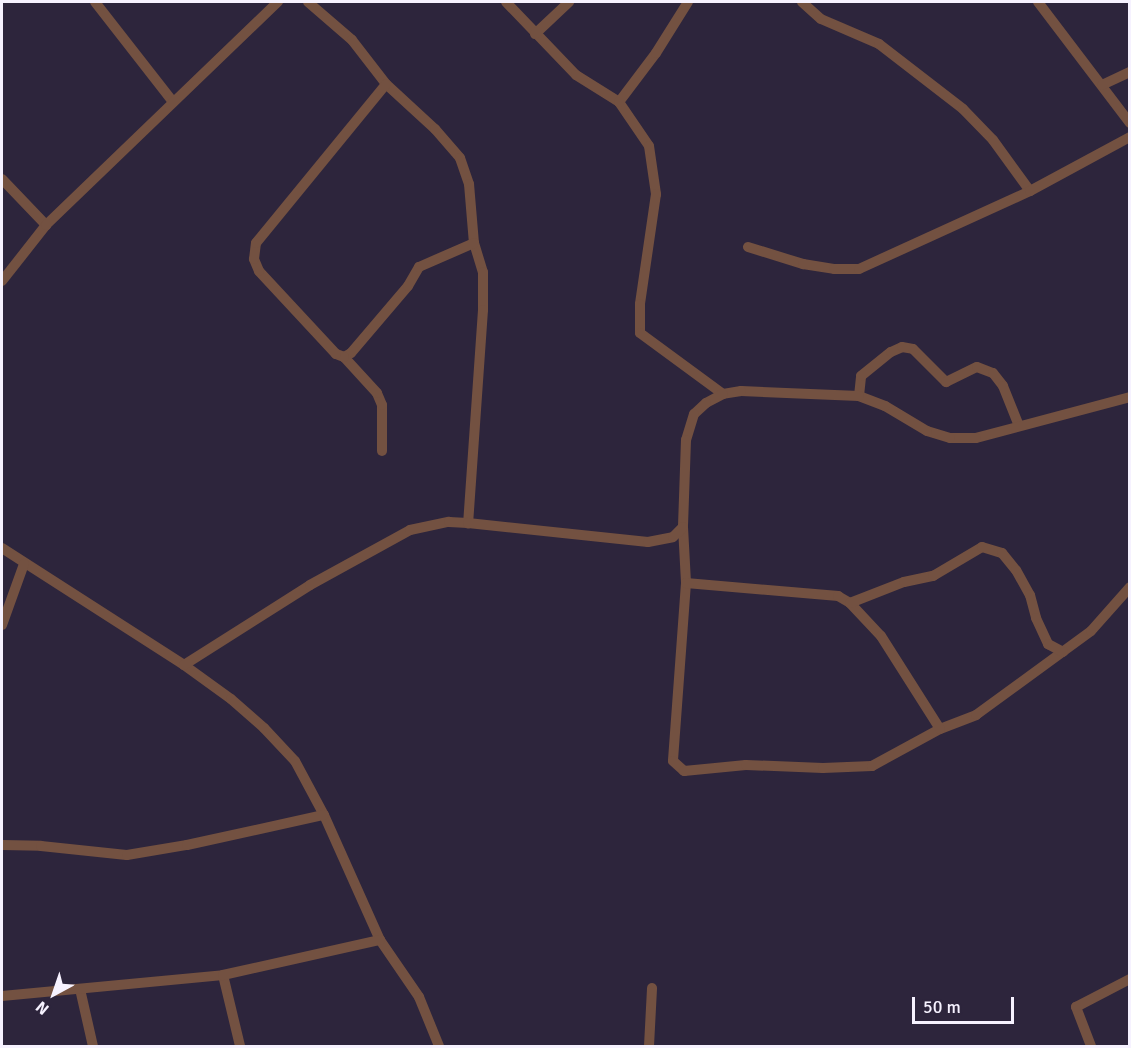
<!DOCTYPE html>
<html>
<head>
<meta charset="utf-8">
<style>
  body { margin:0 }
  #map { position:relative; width:1131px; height:1048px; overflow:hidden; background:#2d253c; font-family:Signika,sans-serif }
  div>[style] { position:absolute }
  .street>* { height:10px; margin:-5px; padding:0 5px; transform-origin:5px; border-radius:5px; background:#735141 }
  span { translate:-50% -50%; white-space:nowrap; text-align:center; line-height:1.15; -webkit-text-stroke:4.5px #2d253c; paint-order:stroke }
  .frame { position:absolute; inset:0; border:3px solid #f6f2ff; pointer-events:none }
  .north { position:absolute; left:24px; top:964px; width:60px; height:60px; -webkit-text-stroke:4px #2d253c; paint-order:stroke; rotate:220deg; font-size:16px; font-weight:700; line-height:24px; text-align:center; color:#f6f2ff }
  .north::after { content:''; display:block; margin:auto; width:21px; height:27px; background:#f6f2ff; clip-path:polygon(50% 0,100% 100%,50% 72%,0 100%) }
  .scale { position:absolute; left:912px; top:997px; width:102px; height:27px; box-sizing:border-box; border:3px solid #f6f2ff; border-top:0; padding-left:8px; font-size:18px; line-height:21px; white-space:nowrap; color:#f6f2ff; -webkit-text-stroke:4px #2d253c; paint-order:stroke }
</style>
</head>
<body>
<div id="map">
  <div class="street">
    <i style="left:95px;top:2px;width:127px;rotate:52deg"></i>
    <i style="left:308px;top:2px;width:58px;rotate:40.8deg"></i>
    <i style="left:352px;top:40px;width:56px;rotate:52.3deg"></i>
    <i style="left:386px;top:84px;width:67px;rotate:42.6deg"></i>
    <i style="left:435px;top:129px;width:38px;rotate:49deg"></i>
    <i style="left:460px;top:158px;width:28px;rotate:71deg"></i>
    <i style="left:469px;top:184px;width:59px;rotate:85.2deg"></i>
    <i style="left:474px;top:243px;width:30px;rotate:73deg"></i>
    <i style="left:483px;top:272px;width:38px;rotate:90deg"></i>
    <i style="left:483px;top:310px;width:214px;rotate:94deg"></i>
    <i style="left:506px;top:2px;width:101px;rotate:46.2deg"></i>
    <i style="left:576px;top:75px;width:51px;rotate:32.1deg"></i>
    <i style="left:619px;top:102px;width:53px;rotate:55.7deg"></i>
    <i style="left:649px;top:146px;width:49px;rotate:81.7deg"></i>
    <i style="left:656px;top:194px;width:111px;rotate:98.3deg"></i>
    <i style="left:640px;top:304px;width:29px;rotate:90deg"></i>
    <i style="left:640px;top:333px;width:103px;rotate:36.3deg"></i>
    <i style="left:802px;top:2px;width:25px;rotate:42deg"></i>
    <i style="left:821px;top:19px;width:63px;rotate:23.3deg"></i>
    <i style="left:879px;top:44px;width:106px;rotate:37.7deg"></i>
    <i style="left:963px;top:109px;width:43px;rotate:45.9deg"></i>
    <i style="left:993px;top:140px;width:63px;rotate:54deg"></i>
    <i style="left:1038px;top:2px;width:152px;rotate:52.8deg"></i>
    <i style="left:535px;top:34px;width:47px;rotate:-43.3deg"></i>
    <i style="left:1102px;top:85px;width:31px;rotate:-25deg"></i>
    <i style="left:619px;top:102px;width:61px;rotate:-52.9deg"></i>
    <i style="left:656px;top:53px;width:60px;rotate:-57.9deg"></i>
    <i style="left:2px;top:179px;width:64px;rotate:46.3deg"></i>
    <i style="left:748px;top:247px;width:58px;rotate:17.2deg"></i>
    <i style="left:803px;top:264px;width:31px;rotate:9deg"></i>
    <i style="left:834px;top:269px;width:25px"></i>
    <i style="left:859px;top:269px;width:188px;rotate:-24.5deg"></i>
    <i style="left:1030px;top:191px;width:114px;rotate:-28.4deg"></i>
    <i style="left:2px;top:281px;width:71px;rotate:-51.8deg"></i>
    <i style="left:46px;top:225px;width:322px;rotate:-43.9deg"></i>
    <i style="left:344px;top:357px;width:8px;rotate:-30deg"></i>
    <i style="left:351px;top:353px;width:88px;rotate:-49.6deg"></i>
    <i style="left:408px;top:286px;width:22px;rotate:-60deg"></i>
    <i style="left:419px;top:267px;width:60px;rotate:-23.6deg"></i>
    <i style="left:859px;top:396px;width:20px;rotate:-84deg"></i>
    <i style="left:861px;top:376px;width:38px;rotate:-39deg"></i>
    <i style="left:891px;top:352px;width:12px;rotate:-24deg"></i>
    <i style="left:902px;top:347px;width:11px;rotate:10deg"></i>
    <i style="left:913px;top:349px;width:47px;rotate:45deg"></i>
    <i style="left:946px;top:382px;width:34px;rotate:-26deg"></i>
    <i style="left:977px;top:367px;width:17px;rotate:21deg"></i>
    <i style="left:993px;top:373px;width:16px;rotate:52deg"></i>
    <i style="left:1003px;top:386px;width:43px;rotate:68.2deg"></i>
    <i style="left:1130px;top:397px;width:159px;rotate:165.1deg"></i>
    <i style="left:976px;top:438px;width:26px;rotate:180deg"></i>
    <i style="left:950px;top:438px;width:24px;rotate:-163deg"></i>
    <i style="left:927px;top:431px;width:49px;rotate:-149.2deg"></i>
    <i style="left:885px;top:406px;width:28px;rotate:-159deg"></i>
    <i style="left:859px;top:396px;width:118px;rotate:-177.6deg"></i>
    <i style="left:741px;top:391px;width:18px;rotate:171deg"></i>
    <i style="left:723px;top:394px;width:19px;rotate:152deg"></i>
    <i style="left:706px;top:403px;width:16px;rotate:137deg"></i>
    <i style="left:694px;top:414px;width:27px;rotate:107deg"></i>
    <i style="left:686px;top:440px;width:87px;rotate:92deg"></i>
    <i style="left:683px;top:527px;width:56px;rotate:86.9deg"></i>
    <i style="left:686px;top:583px;width:178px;rotate:94.2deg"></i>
    <i style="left:673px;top:761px;width:15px;rotate:42deg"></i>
    <i style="left:684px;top:771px;width:62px;rotate:-5.5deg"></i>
    <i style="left:746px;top:765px;width:77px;rotate:2.2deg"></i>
    <i style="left:823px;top:768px;width:49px;rotate:-2.3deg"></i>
    <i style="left:872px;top:766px;width:77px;rotate:-28.6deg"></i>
    <i style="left:940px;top:729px;width:39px;rotate:-21deg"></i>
    <i style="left:976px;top:715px;width:142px;rotate:-36.1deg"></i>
    <i style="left:1091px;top:631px;width:59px;rotate:-48.4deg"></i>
    <i style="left:382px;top:451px;width:46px;rotate:-90deg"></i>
    <i style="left:382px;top:405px;width:13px;rotate:-113deg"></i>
    <i style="left:377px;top:393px;width:49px;rotate:-132.5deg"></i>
    <i style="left:344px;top:357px;width:9px;rotate:-159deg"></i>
    <i style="left:336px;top:354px;width:113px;rotate:-132.9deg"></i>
    <i style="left:259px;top:271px;width:13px;rotate:-113deg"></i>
    <i style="left:254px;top:259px;width:16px;rotate:-83deg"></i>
    <i style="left:256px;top:243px;width:205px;rotate:-50.7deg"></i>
    <i style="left:2px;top:548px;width:216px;rotate:32.7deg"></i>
    <i style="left:184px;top:665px;width:58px;rotate:35.9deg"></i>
    <i style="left:231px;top:699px;width:44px;rotate:41.3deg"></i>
    <i style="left:264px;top:728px;width:45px;rotate:46.8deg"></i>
    <i style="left:295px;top:761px;width:61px;rotate:61.8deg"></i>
    <i style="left:324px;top:815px;width:137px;rotate:65.9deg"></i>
    <i style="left:380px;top:940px;width:69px;rotate:55.6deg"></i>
    <i style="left:419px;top:997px;width:53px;rotate:67.8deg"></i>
    <i style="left:686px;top:583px;width:153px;rotate:4.9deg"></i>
    <i style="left:838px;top:596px;width:14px;rotate:30deg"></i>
    <i style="left:850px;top:603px;width:45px;rotate:46.8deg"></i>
    <i style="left:881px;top:636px;width:110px;rotate:57.6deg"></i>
    <i style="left:850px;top:603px;width:58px;rotate:-21.3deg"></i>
    <i style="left:904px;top:582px;width:30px;rotate:-12deg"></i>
    <i style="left:933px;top:576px;width:57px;rotate:-30.6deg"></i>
    <i style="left:982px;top:547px;width:21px;rotate:17deg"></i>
    <i style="left:1002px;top:553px;width:22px;rotate:51deg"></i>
    <i style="left:1016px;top:570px;width:29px;rotate:61deg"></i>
    <i style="left:1030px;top:595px;width:24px;rotate:75deg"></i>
    <i style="left:1036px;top:618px;width:29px;rotate:65deg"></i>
    <i style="left:1048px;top:644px;width:17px;rotate:28deg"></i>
    <i style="left:2px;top:625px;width:65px;rotate:-70.2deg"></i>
    <i style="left:184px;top:665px;width:149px;rotate:-32.4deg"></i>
    <i style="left:310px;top:585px;width:114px;rotate:-28.8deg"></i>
    <i style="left:410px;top:530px;width:40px;rotate:-12deg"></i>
    <i style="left:449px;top:522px;width:19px;rotate:3deg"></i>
    <i style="left:468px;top:523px;width:181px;rotate:6deg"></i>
    <i style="left:648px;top:542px;width:25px;rotate:-11deg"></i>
    <i style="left:673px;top:537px;width:14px;rotate:-45deg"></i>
    <i style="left:2px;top:845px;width:39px;rotate:1deg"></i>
    <i style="left:41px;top:846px;width:86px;rotate:6deg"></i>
    <i style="left:127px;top:855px;width:61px;rotate:-9.5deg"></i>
    <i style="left:187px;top:845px;width:140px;rotate:-12.4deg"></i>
    <i style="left:223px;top:975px;width:73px;rotate:76.5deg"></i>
    <i style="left:80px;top:989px;width:58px;rotate:77.2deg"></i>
    <i style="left:2px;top:996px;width:222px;rotate:-5.4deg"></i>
    <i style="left:223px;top:975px;width:161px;rotate:-12.6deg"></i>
    <i style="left:649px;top:1046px;width:58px;rotate:-87deg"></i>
    <i style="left:1091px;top:1046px;width:42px;rotate:-111deg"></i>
    <i style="left:1076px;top:1007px;width:61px;rotate:-27.4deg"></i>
  </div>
  <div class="frame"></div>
  <div class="north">N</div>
  <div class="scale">50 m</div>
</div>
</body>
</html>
